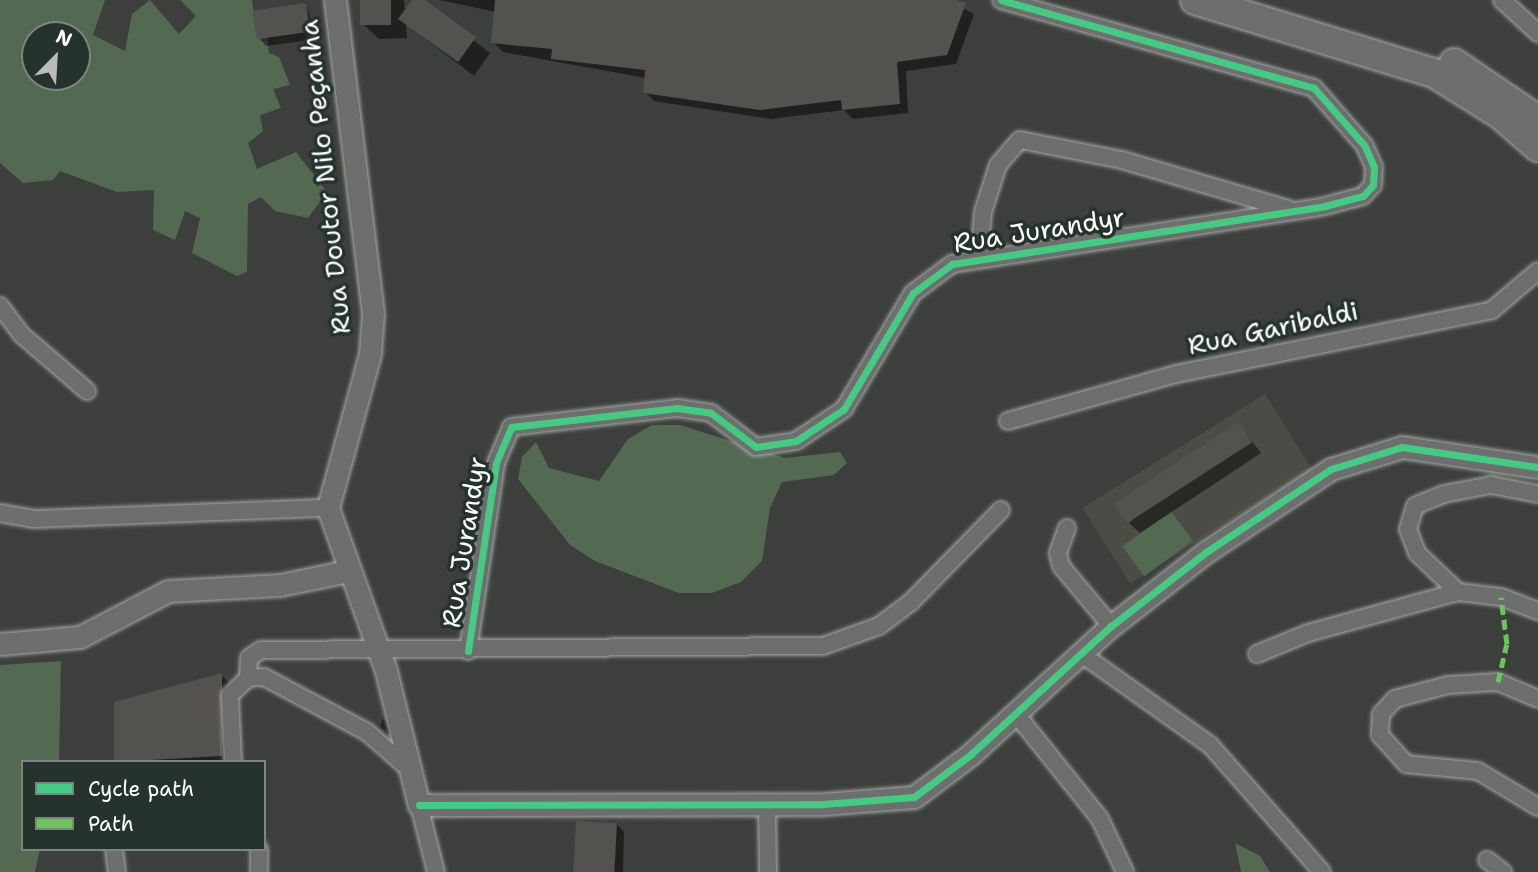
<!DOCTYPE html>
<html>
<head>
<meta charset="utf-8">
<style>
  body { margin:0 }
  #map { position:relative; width:1538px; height:872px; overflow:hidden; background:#3c3f3b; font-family:"Shantell Sans",sans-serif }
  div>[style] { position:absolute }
  .built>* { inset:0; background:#4c4c47; transform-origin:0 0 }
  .green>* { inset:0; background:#546951; transform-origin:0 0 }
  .shadow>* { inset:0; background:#0007 }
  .building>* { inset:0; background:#53524f; transform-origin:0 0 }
  .roads { filter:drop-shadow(0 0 2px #a7a9a7) drop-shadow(0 0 2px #a7a9a7) }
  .minor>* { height:16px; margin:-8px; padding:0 8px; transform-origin:8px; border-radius:8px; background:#6c6f6d }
  .tertiary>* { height:21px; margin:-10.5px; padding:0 10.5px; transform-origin:10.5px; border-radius:10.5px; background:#6c6f6d }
  .trunk>* { height:28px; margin:-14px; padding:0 14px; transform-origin:14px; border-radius:14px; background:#6c6f6d }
  .quiet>* { height:5px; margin-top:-2.5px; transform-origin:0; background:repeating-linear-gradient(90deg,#6ac65a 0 10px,transparent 0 15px) }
  .cycleway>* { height:7px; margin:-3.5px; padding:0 3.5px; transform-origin:3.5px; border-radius:3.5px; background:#46c982 }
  span { translate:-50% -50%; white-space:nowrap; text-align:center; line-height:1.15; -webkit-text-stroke:7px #26332d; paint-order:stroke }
  .street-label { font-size:26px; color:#fff }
  .legend { position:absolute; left:21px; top:760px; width:245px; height:91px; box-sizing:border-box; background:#26332d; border:2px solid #7d8581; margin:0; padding:9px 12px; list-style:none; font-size:21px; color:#fff }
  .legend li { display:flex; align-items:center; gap:14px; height:35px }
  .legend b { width:35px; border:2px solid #7d8581 }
  .north { position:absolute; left:21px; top:21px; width:70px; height:70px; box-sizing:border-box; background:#26332d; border:2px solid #7d8581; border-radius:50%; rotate:24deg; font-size:19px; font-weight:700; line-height:28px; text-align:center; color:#fff }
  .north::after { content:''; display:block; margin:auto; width:24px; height:32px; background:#bbbcba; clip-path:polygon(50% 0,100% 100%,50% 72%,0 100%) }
</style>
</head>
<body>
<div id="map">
  <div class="built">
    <i style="left:1265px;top:394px;width:89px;height:215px;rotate:58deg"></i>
  </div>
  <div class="green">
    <i style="clip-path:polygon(evenodd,0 0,105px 0,93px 35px,125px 51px,132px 14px,150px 0,179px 34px,196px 16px,180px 0,252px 0,257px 39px,267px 37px,269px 53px,279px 57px,290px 85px,273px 89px,281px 108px,260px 115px,263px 131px,248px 143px,257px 169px,296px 152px,327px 192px,308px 218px,275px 211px,261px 197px,248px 204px,247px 272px,237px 276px,192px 253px,200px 218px,185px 211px,175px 240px,153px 230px,154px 190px,117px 192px,60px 171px,53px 180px,23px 183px,0 163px,0 0,35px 35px,77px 35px,77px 77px,35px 77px,35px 35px)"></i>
    <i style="clip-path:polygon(652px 425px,680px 425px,785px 458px,840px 452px,847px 463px,834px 475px,782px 482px,770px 508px,762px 561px,741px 582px,712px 593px,679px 593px,595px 561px,570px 545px,518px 479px,522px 457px,536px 442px,549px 468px,599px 481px,628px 439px)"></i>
    <i style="left:1171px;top:511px;width:37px;height:60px;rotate:54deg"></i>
    <i style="clip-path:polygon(61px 661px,59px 762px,23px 762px,23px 849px,40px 849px,35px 872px,0 872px,0 665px)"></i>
    <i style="clip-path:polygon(1235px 843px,1260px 856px,1270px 872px,1241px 872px)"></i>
  </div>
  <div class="shadow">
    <i style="clip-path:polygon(362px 0,404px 0,405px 12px,422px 0,490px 53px,474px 76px,406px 24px,407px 38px,379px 39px,363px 24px)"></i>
    <i style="clip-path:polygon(440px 0,947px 0,974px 14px,956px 64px,906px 71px,908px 113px,853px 119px,844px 110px,771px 119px,654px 101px,645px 92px,646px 78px,503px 52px,493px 42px,496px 12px)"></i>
    <i style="clip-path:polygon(306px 5px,317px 39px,266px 46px,259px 38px)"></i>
    <i style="clip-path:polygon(1239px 424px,1261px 453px,1140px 533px,1129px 523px)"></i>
    <i style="clip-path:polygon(221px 675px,231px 685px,232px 762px,116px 762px)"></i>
    <i style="clip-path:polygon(383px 718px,388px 723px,391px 736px,380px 727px)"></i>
    <i style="clip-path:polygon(617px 824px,624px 832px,623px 872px,576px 872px)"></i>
  </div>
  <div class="building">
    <i style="left:360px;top:0;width:31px;height:25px"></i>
    <i style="clip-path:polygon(412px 0,425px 0,476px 37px,458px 62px,398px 19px)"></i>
    <i style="clip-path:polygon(495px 0,956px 0,966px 3px,947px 55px,897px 62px,900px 104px,842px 110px,841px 100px,760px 110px,643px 93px,645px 70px,551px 59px,552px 49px,491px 43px)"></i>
    <i style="left:306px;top:3px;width:29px;height:54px;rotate:82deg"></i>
    <i style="left:1239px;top:422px;width:24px;height:149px;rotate:57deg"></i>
    <i style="clip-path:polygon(222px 673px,222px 756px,114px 762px,114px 702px)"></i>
    <i style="left:576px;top:821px;width:41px;height:51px;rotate:3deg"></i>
  </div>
  <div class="roads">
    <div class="minor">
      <i style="left:1502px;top:0;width:49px;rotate:42.5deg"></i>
      <i style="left:979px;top:258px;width:46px;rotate:-85deg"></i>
      <i style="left:983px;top:212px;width:49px;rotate:-72.3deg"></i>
      <i style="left:998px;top:165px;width:33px;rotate:-49deg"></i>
      <i style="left:1020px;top:140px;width:104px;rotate:11.1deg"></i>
      <i style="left:1122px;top:160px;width:173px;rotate:16.4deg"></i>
      <i style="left:0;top:306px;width:36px;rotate:53deg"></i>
      <i style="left:22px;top:335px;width:86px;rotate:40.7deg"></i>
      <i style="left:1008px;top:421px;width:174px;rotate:-15.6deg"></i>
      <i style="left:1176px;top:374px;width:322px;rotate:-11.4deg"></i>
      <i style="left:1492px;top:310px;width:60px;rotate:-40.3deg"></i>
      <i style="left:1538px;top:494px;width:48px;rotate:-169.2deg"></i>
      <i style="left:1491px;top:485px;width:48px;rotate:169.2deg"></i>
      <i style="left:1444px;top:494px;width:31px;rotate:158deg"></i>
      <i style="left:1415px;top:506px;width:24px;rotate:107deg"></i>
      <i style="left:1408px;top:529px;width:26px;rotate:69deg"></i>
      <i style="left:1417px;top:553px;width:57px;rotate:43.6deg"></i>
      <i style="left:1458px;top:592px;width:43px;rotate:6.6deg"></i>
      <i style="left:1501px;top:597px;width:40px;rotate:21deg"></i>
      <i style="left:0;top:513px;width:36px;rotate:10deg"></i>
      <i style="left:35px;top:519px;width:293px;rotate:-2.2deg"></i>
      <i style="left:1067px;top:528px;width:27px;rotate:110deg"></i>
      <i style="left:1058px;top:553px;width:13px;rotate:77deg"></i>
      <i style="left:1061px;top:566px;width:78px;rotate:50.2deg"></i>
      <i style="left:468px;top:651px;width:190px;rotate:-81.5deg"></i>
      <i style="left:496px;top:463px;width:39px;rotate:-67deg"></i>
      <i style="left:511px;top:427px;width:167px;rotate:-6.5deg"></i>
      <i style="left:677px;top:408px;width:34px;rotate:8deg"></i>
      <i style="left:711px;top:413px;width:56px;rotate:37.1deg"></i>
      <i style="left:756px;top:447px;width:40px;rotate:-8.5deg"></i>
      <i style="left:796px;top:441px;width:58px;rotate:-33.7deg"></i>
      <i style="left:844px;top:409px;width:135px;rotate:-59.3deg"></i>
      <i style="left:913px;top:293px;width:49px;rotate:-36.6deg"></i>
      <i style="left:952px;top:264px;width:377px;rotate:-8.8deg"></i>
      <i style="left:1325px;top:206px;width:39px;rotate:-15deg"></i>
      <i style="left:1363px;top:196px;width:15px;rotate:-48deg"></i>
      <i style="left:1373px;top:185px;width:18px;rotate:-87deg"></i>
      <i style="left:1374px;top:167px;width:24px;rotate:-114deg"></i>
      <i style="left:1364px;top:145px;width:76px;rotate:-131.3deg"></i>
      <i style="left:1314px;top:88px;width:325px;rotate:-164.3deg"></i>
      <i style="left:1080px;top:653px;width:159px;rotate:35.3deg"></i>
      <i style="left:1210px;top:745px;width:169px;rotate:48.6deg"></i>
      <i style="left:1257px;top:654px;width:55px;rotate:-22.4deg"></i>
      <i style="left:1308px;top:633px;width:156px;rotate:-15.3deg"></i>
      <i style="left:248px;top:678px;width:20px;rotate:-87deg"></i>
      <i style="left:249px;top:658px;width:14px;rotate:-34deg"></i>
      <i style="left:261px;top:650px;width:562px;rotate:-0.41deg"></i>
      <i style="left:823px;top:646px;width:59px;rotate:-19.7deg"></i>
      <i style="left:879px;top:626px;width:39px;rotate:-37deg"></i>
      <i style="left:910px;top:603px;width:130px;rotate:-45.6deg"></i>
      <i style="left:1538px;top:699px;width:43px;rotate:-157deg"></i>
      <i style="left:1498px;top:682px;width:50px;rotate:176.6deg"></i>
      <i style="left:1448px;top:685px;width:55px;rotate:165.2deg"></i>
      <i style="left:1395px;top:699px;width:21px;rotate:133deg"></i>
      <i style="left:1381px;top:714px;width:21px;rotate:93deg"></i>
      <i style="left:1380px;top:735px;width:39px;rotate:48deg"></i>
      <i style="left:1406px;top:764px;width:72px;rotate:5.6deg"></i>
      <i style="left:1478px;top:771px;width:70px;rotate:31deg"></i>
      <i style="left:1016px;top:714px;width:134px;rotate:51.3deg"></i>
      <i style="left:1100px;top:819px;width:59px;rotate:64.7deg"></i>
      <i style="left:233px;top:762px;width:67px;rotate:-92.6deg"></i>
      <i style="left:230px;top:695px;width:25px;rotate:-43deg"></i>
      <i style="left:248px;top:678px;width:16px;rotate:-4deg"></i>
      <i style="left:264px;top:677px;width:117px;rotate:28.1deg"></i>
      <i style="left:367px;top:732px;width:56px;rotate:41.4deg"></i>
      <i style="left:419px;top:805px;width:69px;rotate:75.8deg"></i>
      <i style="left:767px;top:805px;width:67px;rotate:89.1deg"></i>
      <i style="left:114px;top:849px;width:23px;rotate:83deg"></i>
      <i style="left:259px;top:849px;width:23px;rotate:90deg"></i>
      <i style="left:1487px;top:860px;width:20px;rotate:37deg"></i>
    </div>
    <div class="tertiary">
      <i style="left:335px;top:0;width:315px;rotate:83.1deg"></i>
      <i style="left:373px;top:313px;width:41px;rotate:94.2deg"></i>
      <i style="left:370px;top:354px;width:160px;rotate:105.3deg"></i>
      <i style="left:328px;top:508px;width:173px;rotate:70.4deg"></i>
      <i style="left:386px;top:671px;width:138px;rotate:76.2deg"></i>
      <i style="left:419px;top:805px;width:404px;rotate:-0.1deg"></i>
      <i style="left:823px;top:804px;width:91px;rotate:-4.4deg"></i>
      <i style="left:914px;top:797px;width:70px;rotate:-36.9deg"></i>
      <i style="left:970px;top:755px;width:191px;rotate:-42.5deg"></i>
      <i style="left:1111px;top:626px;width:120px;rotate:-37.9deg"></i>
      <i style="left:1206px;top:552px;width:150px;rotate:-33.6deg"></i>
      <i style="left:1331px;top:469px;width:74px;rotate:-17.2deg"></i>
      <i style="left:1402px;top:447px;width:137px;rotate:8.4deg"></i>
      <i style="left:0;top:644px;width:80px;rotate:-5deg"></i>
      <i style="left:80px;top:637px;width:99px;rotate:-27.6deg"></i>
      <i style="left:168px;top:591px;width:112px;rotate:-3.1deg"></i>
      <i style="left:280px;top:585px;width:69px;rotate:-11.6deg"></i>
    </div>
    <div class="trunk">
      <i style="left:1195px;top:0;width:250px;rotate:17deg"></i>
      <i style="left:1434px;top:73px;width:79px;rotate:32.1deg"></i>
      <i style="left:1501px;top:115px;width:49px;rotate:40.9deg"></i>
      <i style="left:1454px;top:63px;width:102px;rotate:34.2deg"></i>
    </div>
  </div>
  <div class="quiet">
    <i style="left:1498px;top:682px;width:39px;rotate:-77deg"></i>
    <i style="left:1507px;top:644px;width:47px;rotate:-97.3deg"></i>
  </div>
  <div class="cycleway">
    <i style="left:468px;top:651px;width:190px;rotate:-81.5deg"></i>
    <i style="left:496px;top:463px;width:39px;rotate:-67deg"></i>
    <i style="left:511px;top:427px;width:167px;rotate:-6.5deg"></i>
    <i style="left:677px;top:408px;width:34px;rotate:8deg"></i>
    <i style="left:711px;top:413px;width:56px;rotate:37.1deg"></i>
    <i style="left:756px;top:447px;width:40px;rotate:-8.5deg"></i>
    <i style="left:796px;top:441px;width:58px;rotate:-33.7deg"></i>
    <i style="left:844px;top:409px;width:135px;rotate:-59.3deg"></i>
    <i style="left:913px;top:293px;width:49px;rotate:-36.6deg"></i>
    <i style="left:952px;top:264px;width:377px;rotate:-8.8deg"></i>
    <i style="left:1325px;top:206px;width:39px;rotate:-15deg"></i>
    <i style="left:1363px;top:196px;width:15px;rotate:-48deg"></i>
    <i style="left:1373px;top:185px;width:18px;rotate:-87deg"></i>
    <i style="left:1374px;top:167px;width:24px;rotate:-114deg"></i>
    <i style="left:1364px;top:145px;width:76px;rotate:-131.3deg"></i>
    <i style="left:1314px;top:88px;width:325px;rotate:-164.3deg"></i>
    <i style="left:419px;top:805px;width:404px;rotate:-0.1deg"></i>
    <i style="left:823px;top:804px;width:91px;rotate:-4.4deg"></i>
    <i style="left:914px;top:797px;width:70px;rotate:-36.9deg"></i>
    <i style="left:970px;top:755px;width:191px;rotate:-42.5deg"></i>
    <i style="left:1111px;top:626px;width:120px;rotate:-37.9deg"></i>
    <i style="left:1206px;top:552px;width:150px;rotate:-33.6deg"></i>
    <i style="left:1331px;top:469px;width:74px;rotate:-17.2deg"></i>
    <i style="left:1402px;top:447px;width:137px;rotate:8.4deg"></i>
  </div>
  <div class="street-label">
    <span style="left:325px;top:177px;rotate:-96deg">Rua Doutor Nilo Peçanha</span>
    <span style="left:1039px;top:230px;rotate:-9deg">Rua Jurandyr</span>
    <span style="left:1273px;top:328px;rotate:-12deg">Rua Garibaldi</span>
    <span style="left:464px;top:542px;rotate:-81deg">Rua Jurandyr</span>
  </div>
  <ul class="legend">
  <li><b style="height:9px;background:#46c982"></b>Cycle path</li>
  <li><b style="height:9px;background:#6ac65a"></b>Path</li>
  </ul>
  <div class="north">N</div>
</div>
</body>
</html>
